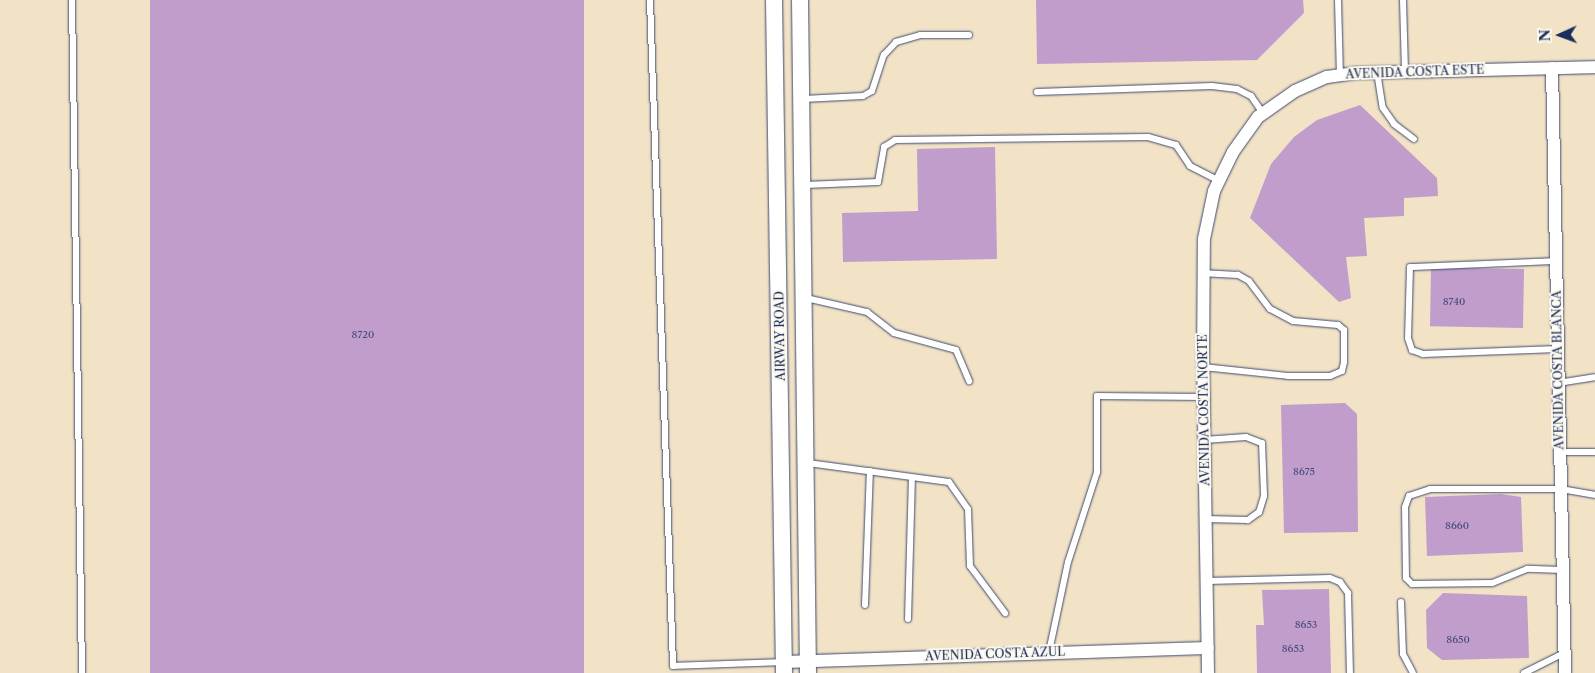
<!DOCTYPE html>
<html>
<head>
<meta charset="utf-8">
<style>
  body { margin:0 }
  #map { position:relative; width:1595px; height:673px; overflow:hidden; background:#f2e2c6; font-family:"Libre Caslon Text",serif }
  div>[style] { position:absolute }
  .building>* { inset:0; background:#c09dca; transform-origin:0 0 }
  .roads { filter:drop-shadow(0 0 1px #3b4a6e) drop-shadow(0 0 1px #3b4a6e) }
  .service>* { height:6px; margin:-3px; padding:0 3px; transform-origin:3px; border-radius:3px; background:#fff }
  .minor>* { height:12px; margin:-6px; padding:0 6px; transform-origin:6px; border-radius:6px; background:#fff }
  .tertiary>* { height:16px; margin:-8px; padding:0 8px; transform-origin:8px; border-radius:8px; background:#fff }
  span { translate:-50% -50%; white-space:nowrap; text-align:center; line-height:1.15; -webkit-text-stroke:4px #fbf7ec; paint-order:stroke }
  .number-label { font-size:10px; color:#444a79 }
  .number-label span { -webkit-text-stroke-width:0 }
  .street-label { font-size:12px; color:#1b2f5e }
  .north { position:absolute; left:1535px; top:10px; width:50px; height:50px; -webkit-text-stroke:4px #fbf7ec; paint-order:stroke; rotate:268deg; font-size:14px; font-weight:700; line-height:20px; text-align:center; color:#1b2f5e }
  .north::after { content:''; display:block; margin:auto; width:18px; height:22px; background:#1b2f5e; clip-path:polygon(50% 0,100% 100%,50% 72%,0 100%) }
</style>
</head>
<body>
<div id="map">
  <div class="building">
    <i style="left:150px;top:0;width:434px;height:673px"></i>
    <i style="clip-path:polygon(1036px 0,1303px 0,1304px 13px,1257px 60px,1037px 64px)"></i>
    <i style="clip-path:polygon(1360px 105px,1437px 178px,1438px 196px,1404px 198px,1404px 216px,1364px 218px,1367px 256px,1346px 257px,1351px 298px,1339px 302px,1250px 218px,1271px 164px,1294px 137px,1317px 120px)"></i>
    <i style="clip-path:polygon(995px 147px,997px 259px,843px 262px,842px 213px,918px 211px,917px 149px)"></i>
    <i style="left:1524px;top:269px;width:59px;height:93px;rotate:91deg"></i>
    <i style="clip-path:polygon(1345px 403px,1357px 414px,1358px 532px,1284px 533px,1281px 405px)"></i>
    <i style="clip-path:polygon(1501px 494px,1521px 497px,1523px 552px,1427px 556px,1425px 497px)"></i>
    <i style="clip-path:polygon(1329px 589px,1331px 673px,1257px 673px,1256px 625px,1264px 625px,1262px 590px)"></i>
    <i style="clip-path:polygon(1443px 593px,1527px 596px,1529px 658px,1442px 660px,1427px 648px,1426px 610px)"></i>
  </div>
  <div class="roads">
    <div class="service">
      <i style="left:72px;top:0;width:673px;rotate:89.15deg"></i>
      <i style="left:650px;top:0;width:666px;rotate:88.02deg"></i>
      <i style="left:673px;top:666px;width:109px;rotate:-2.1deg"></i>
      <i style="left:1338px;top:0;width:75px;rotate:88.5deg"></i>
      <i style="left:1403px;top:0;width:71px;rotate:88.4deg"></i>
      <i style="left:1377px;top:72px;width:36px;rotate:81deg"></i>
      <i style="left:1383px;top:108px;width:19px;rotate:55deg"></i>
      <i style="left:1394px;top:124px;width:25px;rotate:37deg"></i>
      <i style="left:1037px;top:92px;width:175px;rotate:-2deg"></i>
      <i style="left:1212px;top:86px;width:25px;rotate:7deg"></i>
      <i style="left:1237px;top:89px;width:16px;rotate:27deg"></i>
      <i style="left:1251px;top:96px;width:21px;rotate:55deg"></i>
      <i style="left:803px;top:99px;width:60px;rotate:-2.9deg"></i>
      <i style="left:863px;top:96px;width:10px;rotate:-29deg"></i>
      <i style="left:872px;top:91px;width:38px;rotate:-72deg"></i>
      <i style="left:884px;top:55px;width:18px;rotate:-47deg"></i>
      <i style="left:896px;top:42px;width:25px;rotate:-16deg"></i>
      <i style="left:920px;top:35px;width:49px"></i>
      <i style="left:805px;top:185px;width:73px;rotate:-2.4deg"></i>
      <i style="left:878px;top:182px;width:36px;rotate:-80deg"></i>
      <i style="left:884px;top:147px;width:13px;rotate:-32deg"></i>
      <i style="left:895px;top:140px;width:253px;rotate:-0.7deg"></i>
      <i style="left:1148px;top:137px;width:29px;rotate:16deg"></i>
      <i style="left:1176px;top:145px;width:25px;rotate:56deg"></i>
      <i style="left:1190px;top:166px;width:33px;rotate:27deg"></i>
      <i style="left:1556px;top:261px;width:146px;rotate:177.6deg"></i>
      <i style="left:1410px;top:267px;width:71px;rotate:91.6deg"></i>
      <i style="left:1408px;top:338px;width:13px;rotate:72deg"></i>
      <i style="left:1412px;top:350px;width:12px;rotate:20deg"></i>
      <i style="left:1423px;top:354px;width:135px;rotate:-2.1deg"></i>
      <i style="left:806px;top:298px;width:63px;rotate:12.9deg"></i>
      <i style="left:867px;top:312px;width:34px;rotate:38deg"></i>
      <i style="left:894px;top:333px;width:64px;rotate:15.3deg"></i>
      <i style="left:956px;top:350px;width:34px;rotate:67deg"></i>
      <i style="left:1203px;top:367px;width:85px;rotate:6deg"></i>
      <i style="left:1288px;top:376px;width:42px"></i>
      <i style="left:1330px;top:376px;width:13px;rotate:-23deg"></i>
      <i style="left:1342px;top:371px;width:9px;rotate:-77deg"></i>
      <i style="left:1344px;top:362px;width:32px;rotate:-90deg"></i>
      <i style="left:1344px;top:330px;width:8px;rotate:-140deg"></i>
      <i style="left:1338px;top:325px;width:45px;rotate:-174.9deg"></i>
      <i style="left:1293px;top:321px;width:26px;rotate:-152deg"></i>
      <i style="left:1270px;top:309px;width:35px;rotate:-127deg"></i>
      <i style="left:1249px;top:281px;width:13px;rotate:-151deg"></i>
      <i style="left:1238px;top:275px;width:33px;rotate:-177deg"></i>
      <i style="left:1558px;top:383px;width:37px;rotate:-9deg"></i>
      <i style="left:1204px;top:440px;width:42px;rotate:-4.1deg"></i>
      <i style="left:1246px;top:437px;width:17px;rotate:21deg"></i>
      <i style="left:1262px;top:443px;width:53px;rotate:87.8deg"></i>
      <i style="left:1264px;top:496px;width:17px;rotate:107deg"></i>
      <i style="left:1259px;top:512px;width:14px;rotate:144deg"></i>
      <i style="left:1248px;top:520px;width:43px;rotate:-178.7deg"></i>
      <i style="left:1560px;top:452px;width:35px"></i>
      <i style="left:808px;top:463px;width:142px;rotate:7.7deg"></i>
      <i style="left:949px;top:482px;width:33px;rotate:55deg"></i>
      <i style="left:968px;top:509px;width:57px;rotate:88deg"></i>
      <i style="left:970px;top:566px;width:59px;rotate:53.3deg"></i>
      <i style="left:1562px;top:570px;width:35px;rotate:-178deg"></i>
      <i style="left:1527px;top:569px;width:38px;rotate:158deg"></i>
      <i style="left:1492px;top:583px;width:80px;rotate:179.3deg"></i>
      <i style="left:1412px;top:584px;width:8px;rotate:-135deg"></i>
      <i style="left:1406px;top:578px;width:71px;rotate:-90.8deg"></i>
      <i style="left:1405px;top:507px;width:12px;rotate:-70deg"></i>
      <i style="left:1409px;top:496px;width:22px;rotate:-18deg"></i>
      <i style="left:1430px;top:489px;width:131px"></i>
      <i style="left:1561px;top:489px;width:35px;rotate:10deg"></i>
      <i style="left:1207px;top:581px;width:123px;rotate:-1.4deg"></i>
      <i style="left:1330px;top:578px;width:11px;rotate:22deg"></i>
      <i style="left:1340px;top:582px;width:14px;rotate:54deg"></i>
      <i style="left:1348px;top:593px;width:80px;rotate:88.6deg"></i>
      <i style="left:1401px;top:602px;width:52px;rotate:87.8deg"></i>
      <i style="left:1403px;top:654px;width:21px;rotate:62deg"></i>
      <i style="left:865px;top:605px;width:134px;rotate:-87.9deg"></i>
      <i style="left:908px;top:619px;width:141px;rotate:-88.4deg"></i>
      <i style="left:1049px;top:652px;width:92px;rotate:-78.1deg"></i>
      <i style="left:1068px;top:562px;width:95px;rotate:-72.1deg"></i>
      <i style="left:1097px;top:472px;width:76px;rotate:-90deg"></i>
      <i style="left:1097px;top:396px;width:106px;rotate:0.5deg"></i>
      <i style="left:1524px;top:673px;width:45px;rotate:-26.6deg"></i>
    </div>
    <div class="minor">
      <i style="left:1552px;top:68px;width:605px;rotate:88.77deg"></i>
      <i style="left:783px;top:662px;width:425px;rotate:-1.9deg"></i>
      <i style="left:1208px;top:673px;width:306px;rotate:-90.9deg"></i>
      <i style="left:1203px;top:367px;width:128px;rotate:-89.6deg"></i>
      <i style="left:1204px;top:239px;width:49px;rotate:-78.2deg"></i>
      <i style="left:1214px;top:191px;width:43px;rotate:-64deg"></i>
      <i style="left:1233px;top:152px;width:43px;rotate:-54.5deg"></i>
      <i style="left:1258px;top:117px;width:45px;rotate:-35.1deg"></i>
      <i style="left:1295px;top:91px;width:35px;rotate:-24deg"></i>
      <i style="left:1327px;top:77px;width:29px;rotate:-8deg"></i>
      <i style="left:1356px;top:73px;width:239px;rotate:-1.4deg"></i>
    </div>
    <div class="tertiary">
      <i style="left:774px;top:0;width:673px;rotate:89.15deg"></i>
      <i style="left:800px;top:0;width:673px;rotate:89.32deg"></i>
    </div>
  </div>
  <div class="number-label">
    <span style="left:1454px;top:302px">8740</span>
    <span style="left:363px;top:335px">8720</span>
    <span style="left:1304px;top:472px">8675</span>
    <span style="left:1457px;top:526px">8660</span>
    <span style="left:1306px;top:625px">8653</span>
    <span style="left:1458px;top:640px">8650</span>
    <span style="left:1293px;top:649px">8653</span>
  </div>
  <div class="street-label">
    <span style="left:1415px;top:72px;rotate:-2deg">AVENIDA COSTA ESTE</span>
    <span style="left:780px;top:336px;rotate:-91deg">AIRWAY ROAD</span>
    <span style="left:1558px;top:370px;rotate:-91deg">AVENIDA COSTA BLANCA</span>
    <span style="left:1204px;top:410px;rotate:-91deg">AVENIDA COSTA NORTE</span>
    <span style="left:995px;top:654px;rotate:-2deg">AVENIDA COSTA AZUL</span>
  </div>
  <div class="north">N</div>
</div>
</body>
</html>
